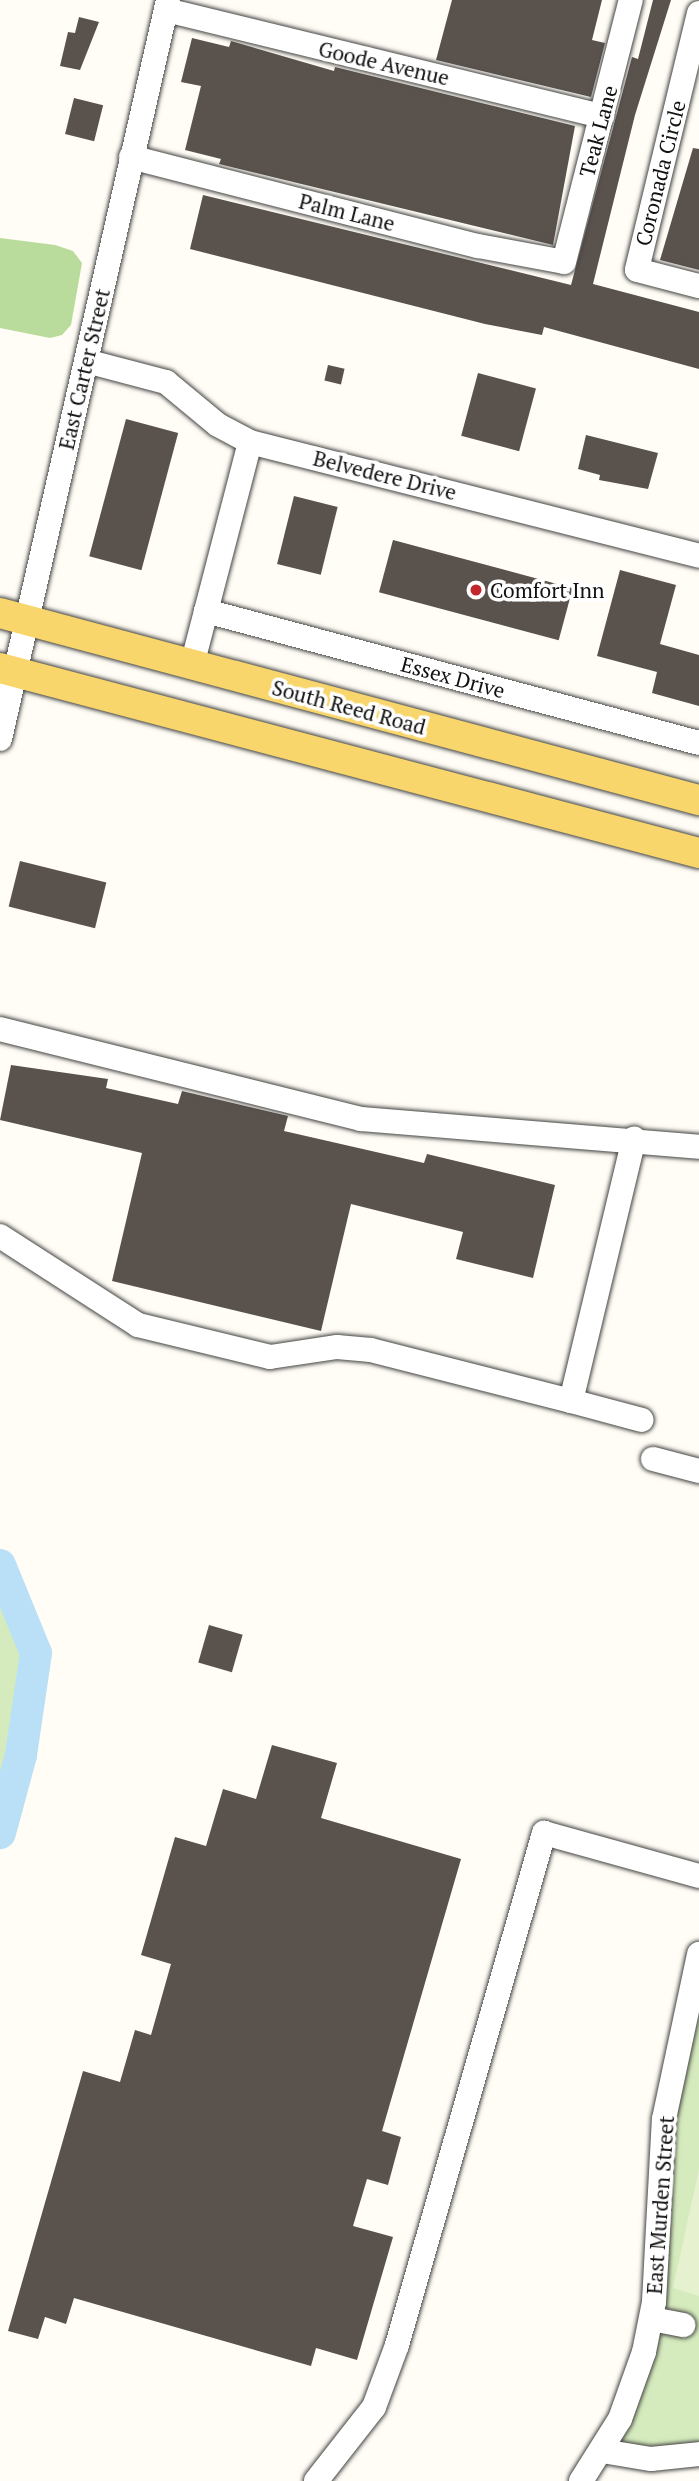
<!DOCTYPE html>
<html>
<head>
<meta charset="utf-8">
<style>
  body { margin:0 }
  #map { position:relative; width:699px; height:2481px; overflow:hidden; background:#fffdf5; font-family:"PT Serif",serif }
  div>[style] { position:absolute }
  .green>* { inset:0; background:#d5ebbd }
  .forest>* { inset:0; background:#b9dc9c }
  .pitch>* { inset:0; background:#e6f2cf }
  .river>* { height:32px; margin:-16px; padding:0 16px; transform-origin:16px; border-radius:16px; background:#b9e0f7 }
  .building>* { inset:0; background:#5a524d; transform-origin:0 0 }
  .roads { filter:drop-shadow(0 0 2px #444) drop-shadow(0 0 2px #444) }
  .minor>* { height:24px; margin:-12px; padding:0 12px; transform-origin:12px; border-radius:12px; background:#fff }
  .major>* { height:30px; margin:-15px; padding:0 15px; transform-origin:15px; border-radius:15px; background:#f9d66b }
  .dots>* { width:19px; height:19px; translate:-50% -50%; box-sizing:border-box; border:4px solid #fff; border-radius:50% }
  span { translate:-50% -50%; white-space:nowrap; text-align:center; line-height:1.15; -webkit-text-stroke:7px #fff; paint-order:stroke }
  .street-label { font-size:21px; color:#111 }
  .poi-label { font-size:21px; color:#111 }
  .left { translate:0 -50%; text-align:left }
</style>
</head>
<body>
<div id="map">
  <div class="green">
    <i style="clip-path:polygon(0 1565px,36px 1653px,21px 1755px,0 1833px)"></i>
    <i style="clip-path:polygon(699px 1954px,699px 2454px,618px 2455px,620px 2419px,644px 2352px,660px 2153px)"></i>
  </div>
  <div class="forest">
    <i style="clip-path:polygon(0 238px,55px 245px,73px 251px,82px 263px,71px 325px,62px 335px,50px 338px,0 328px)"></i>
  </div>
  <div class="pitch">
    <i style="clip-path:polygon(699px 2169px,699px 2296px,673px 2288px)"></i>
  </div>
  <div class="river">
    <i style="left:0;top:1565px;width:95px;rotate:67.8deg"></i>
    <i style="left:36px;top:1653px;width:103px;rotate:98.4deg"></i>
    <i style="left:21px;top:1755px;width:81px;rotate:105.1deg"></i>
  </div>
  <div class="building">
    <i style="clip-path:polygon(452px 0,602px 0,592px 40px,605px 43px,591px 97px,436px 60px)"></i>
    <i style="clip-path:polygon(653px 0,671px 0,635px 115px,593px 284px,699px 312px,699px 369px,544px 327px,542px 335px,485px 324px,190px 249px,203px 195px,571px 285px,632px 57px,638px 59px)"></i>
    <i style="clip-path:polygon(79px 17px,99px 22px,80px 70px,60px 66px,68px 32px,75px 33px)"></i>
    <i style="clip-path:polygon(192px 38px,229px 47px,231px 41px,334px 71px,335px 67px,575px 126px,553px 245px,219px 164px,221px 159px,185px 150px,201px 86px,181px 82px)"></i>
    <i style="left:74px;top:98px;width:30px;height:37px;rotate:14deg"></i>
    <i style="clip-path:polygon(693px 148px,699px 149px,699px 270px,660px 260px)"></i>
    <i style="left:328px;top:365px;width:17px;height:16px;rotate:13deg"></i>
    <i style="left:478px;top:373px;width:60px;height:65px;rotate:15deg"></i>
    <i style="left:126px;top:419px;width:54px;height:142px;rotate:15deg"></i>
    <i style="clip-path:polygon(586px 435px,658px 453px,648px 489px,599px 480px,600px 475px,578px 469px)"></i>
    <i style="left:294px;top:496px;width:45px;height:70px;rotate:14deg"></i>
    <i style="left:393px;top:540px;width:186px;height:54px;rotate:15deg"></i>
    <i style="clip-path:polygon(620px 570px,676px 585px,660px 644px,699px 655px,699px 706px,652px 693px,657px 672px,597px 656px)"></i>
    <i style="left:20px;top:861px;width:89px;height:47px;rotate:14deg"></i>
    <i style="clip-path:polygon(11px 1065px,108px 1079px,106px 1088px,178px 1104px,182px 1091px,288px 1116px,284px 1131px,424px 1163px,427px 1154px,555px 1185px,533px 1278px,456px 1259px,463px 1232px,351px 1204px,321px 1331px,112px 1281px,142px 1153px,0 1120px)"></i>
    <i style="left:209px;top:1625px;width:35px;height:39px;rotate:16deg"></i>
    <i style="clip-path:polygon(272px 1745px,337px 1763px,321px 1818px,461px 1859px,382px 2131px,401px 2137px,388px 2185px,367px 2179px,353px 2226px,393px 2237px,357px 2360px,316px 2348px,311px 2366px,74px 2298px,66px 2324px,45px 2317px,38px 2339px,8px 2331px,83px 2071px,120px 2082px,135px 2030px,151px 2035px,171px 1964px,141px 1955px,175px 1837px,206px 1846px,223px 1789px,256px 1799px)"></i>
  </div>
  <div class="roads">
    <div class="minor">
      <i style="left:166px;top:10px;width:449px;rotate:13.7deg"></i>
      <i style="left:699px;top:13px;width:264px;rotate:103.6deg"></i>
      <i style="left:637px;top:270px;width:64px;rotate:14.5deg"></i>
      <i style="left:131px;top:157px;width:358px;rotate:14.4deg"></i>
      <i style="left:478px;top:246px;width:87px;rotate:10.5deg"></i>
      <i style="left:564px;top:262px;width:270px;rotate:-75.7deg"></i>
      <i style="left:86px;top:361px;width:83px;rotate:14.7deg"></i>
      <i style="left:166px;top:382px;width:67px;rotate:39.6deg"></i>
      <i style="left:218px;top:425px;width:36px;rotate:28deg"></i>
      <i style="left:250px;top:442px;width:463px;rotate:14.2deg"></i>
      <i style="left:206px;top:611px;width:510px;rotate:14.99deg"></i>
      <i style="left:192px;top:665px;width:230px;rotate:-75.4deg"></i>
      <i style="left:0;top:739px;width:758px;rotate:-77.19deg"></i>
      <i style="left:0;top:1029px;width:372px;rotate:14deg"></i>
      <i style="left:361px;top:1119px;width:339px;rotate:4.7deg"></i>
      <i style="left:0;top:1236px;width:164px;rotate:32.8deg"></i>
      <i style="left:138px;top:1325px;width:136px;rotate:13.6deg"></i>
      <i style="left:270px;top:1357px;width:68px;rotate:-8.5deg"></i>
      <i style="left:337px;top:1347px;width:34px;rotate:5deg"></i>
      <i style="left:371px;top:1350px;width:206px;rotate:14.3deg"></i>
      <i style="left:571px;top:1401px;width:270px;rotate:-76.5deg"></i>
      <i style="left:571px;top:1401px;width:73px;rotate:15deg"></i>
      <i style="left:653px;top:1459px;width:48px;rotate:14.6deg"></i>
      <i style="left:652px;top:2319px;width:32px;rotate:11deg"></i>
      <i style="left:602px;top:2451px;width:50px;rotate:9.3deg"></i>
      <i style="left:651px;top:2459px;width:48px;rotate:-5.9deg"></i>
      <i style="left:316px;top:2481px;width:94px;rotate:-51.9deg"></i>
      <i style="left:374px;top:2407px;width:66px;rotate:-69.6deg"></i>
      <i style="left:397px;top:2345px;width:533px;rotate:-73.98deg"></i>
      <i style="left:544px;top:1833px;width:161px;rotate:15.5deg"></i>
      <i style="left:581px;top:2481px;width:73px;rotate:-57.8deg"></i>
      <i style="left:620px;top:2419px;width:71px;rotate:-70.3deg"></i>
      <i style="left:644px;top:2352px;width:51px;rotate:-78.7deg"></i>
      <i style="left:654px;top:2302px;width:183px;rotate:-86.9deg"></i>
      <i style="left:664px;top:2119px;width:169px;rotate:-78deg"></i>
    </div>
    <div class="major">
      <i style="left:0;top:613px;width:724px;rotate:14.98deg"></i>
      <i style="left:0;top:668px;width:723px;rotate:14.82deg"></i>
    </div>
  </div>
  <div class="dots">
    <i style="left:476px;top:590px;background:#c4262e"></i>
  </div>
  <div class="street-label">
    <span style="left:384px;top:63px;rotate:13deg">Goode Avenue</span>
    <span style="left:598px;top:131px;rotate:-75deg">Teak Lane</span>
    <span style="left:660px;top:173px;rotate:-76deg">Coronada Circle</span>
    <span style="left:347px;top:212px;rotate:14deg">Palm Lane</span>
    <span style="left:84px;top:369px;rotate:-77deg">East Carter Street</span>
    <span style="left:385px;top:475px;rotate:14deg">Belvedere Drive</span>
    <span style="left:453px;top:677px;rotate:15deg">Essex Drive</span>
    <span style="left:349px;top:707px;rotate:15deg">South Reed Road</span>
    <span style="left:660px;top:2205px;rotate:-86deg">East Murden Street</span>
  </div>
  <div class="poi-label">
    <span class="left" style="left:490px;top:590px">Comfort Inn</span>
  </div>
</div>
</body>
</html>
